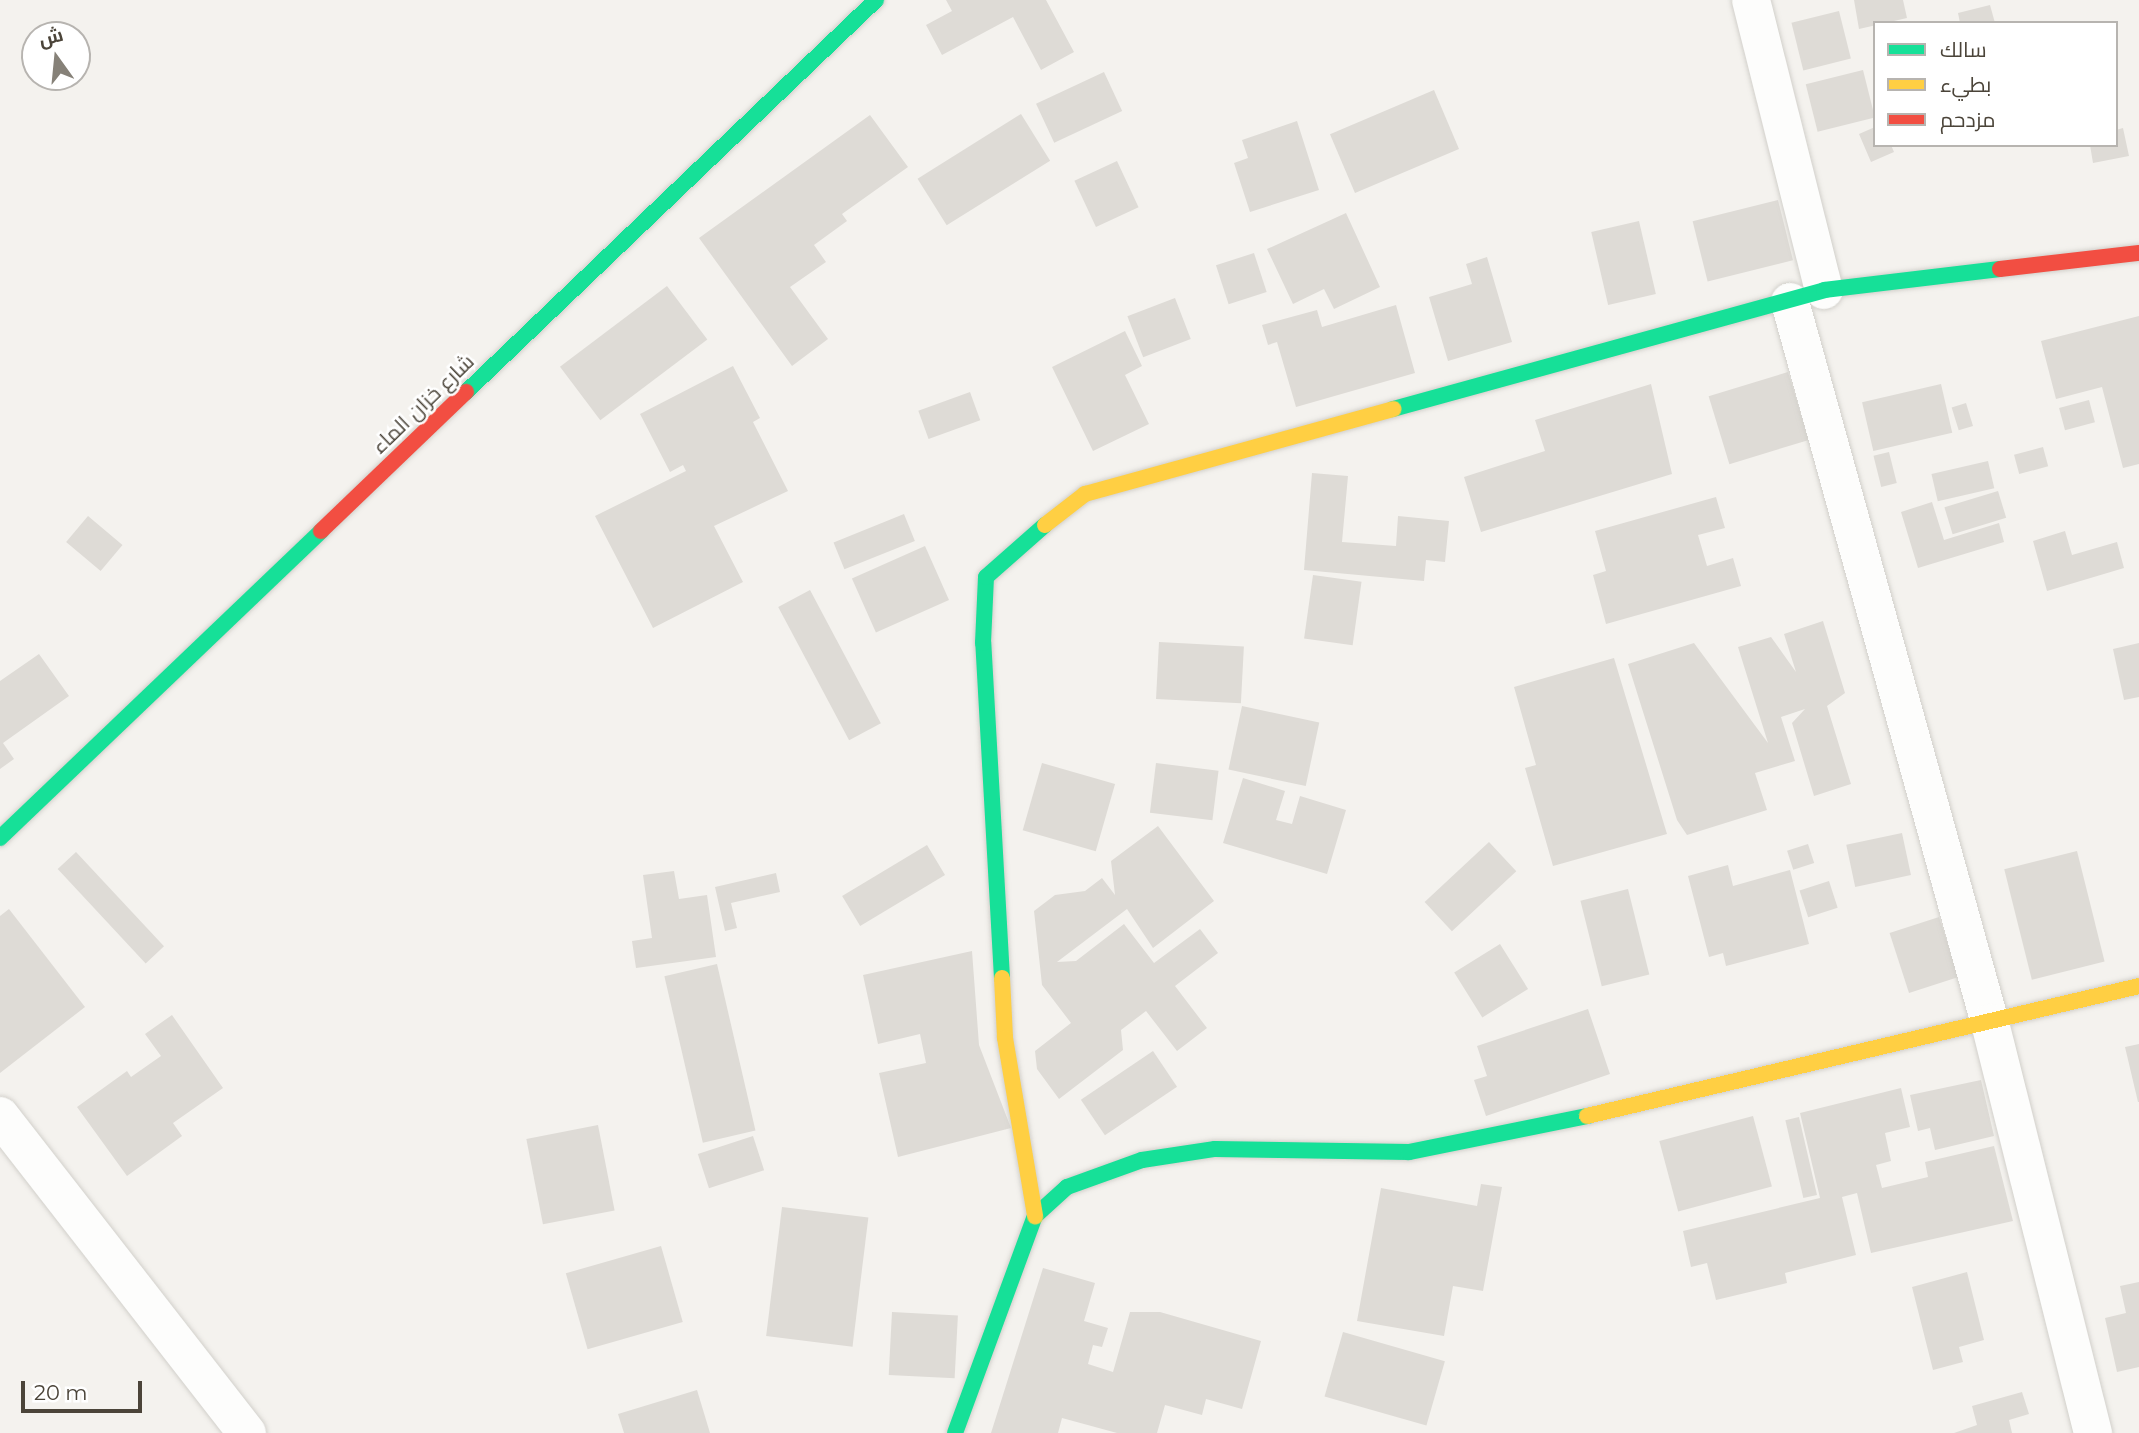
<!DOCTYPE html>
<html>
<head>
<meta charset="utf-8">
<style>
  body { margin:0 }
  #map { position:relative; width:2139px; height:1433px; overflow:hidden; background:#f4f2ee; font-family:Montserrat,Cairo,sans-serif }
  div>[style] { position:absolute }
  .building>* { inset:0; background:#dedbd6; transform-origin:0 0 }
  .roads { filter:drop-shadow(0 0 2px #d2d0cb) drop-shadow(0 0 2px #d2d0cb) }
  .street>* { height:38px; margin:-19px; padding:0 19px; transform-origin:19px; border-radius:19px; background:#fdfdfc }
  .fast>* { height:16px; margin:-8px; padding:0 8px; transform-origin:8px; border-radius:8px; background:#16e098 }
  .slow>* { height:16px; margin:-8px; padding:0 8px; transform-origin:8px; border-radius:8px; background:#ffcf43 }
  .jam>* { height:16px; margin:-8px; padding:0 8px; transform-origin:8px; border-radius:8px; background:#f24e42 }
  span { translate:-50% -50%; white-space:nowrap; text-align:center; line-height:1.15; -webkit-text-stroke:5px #fff; paint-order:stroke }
  .street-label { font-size:21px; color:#4b4439 }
  .legend { position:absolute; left:1873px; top:21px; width:245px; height:126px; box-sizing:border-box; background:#fff; border:2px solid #b7b4b0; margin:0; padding:9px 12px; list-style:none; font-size:21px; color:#4b4439 }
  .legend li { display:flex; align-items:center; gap:14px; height:35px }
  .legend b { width:35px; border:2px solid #b7b4b0 }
  .north { position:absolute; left:21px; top:21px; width:70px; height:70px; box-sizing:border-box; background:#fff; border:2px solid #b7b4b0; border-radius:50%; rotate:345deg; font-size:19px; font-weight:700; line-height:28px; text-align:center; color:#4b4439 }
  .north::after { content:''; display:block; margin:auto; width:24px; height:32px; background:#868178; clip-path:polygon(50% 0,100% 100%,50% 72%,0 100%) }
  .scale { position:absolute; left:21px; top:1381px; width:121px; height:32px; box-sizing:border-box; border:4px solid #4b4439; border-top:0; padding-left:9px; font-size:21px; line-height:24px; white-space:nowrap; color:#4b4439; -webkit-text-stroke:5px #fff; paint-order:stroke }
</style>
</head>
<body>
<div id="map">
  <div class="building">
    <i style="clip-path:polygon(946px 0,1046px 0,1074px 52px,1041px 70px,1013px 17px,942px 55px,926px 25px,952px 11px)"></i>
    <i style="clip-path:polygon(1854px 0,1903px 0,1907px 18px,1859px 29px)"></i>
    <i style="clip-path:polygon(1990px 5px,1995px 23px,1960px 23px,1958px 13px)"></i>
    <i style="left:1839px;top:11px;width:49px;height:49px;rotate:76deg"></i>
    <i style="left:1863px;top:70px;width:49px;height:59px;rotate:76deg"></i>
    <i style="left:1104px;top:72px;width:43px;height:75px;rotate:65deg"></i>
    <i style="left:1434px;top:90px;width:64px;height:113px;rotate:67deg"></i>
    <i style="left:1021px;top:114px;width:55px;height:122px;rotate:58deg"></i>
    <i style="clip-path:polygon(870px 115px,908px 167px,842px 214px,847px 221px,814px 245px,826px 262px,790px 287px,828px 339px,792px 366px,699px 238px)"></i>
    <i style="clip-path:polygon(1297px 121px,1319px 190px,1250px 212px,1234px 163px,1248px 158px,1242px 140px)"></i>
    <i style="clip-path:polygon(1875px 127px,1875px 145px,1891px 145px,1894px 152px,1871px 162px,1859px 134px)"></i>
    <i style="clip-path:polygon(2123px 128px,2129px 156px,2093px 163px,2090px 145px,2116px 145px,2116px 130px)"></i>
    <i style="left:1117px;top:161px;width:51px;height:47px;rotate:65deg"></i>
    <i style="left:1778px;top:200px;width:62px;height:88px;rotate:76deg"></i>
    <i style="clip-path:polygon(1346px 213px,1380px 287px,1334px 309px,1324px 289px,1293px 304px,1267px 249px)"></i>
    <i style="left:1639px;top:221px;width:75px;height:49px;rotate:77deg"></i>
    <i style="left:1254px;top:253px;width:41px;height:40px;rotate:72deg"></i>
    <i style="clip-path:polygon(1487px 257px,1512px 342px,1448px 361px,1429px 297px,1472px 284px,1466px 264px)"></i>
    <i style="left:667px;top:286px;width:67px;height:134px;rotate:53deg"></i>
    <i style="left:1175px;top:298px;width:44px;height:51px;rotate:69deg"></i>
    <i style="clip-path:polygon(1396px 305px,1415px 373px,1296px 407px,1277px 342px,1268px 345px,1262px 325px,1317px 310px,1322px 327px)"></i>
    <i style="clip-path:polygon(2139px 316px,2139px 464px,2123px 468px,2102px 387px,2056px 399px,2041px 341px)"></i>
    <i style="clip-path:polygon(1125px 331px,1142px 366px,1125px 375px,1149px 424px,1093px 451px,1052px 367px)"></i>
    <i style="clip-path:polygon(733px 366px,760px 418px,753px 422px,788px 491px,714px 526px,743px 582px,653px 628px,595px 516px,686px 471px,683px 465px,670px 472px,640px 414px)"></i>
    <i style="left:1788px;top:372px;width:71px;height:83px;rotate:73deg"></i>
    <i style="clip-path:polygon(1651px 384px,1672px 474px,1481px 532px,1464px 477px,1545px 451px,1535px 420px)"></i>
    <i style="left:1941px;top:384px;width:50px;height:81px;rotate:77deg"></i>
    <i style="left:970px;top:392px;width:30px;height:55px;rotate:70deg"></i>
    <i style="left:2089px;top:400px;width:23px;height:31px;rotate:75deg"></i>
    <i style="left:1966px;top:403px;width:24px;height:15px;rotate:73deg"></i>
    <i style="left:2043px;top:447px;width:20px;height:30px;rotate:75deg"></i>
    <i style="left:1889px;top:452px;width:32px;height:16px;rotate:76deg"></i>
    <i style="left:1988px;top:461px;width:28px;height:58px;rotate:77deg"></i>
    <i style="clip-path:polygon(1312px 473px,1348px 476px,1342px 542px,1396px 546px,1398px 516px,1449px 521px,1445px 562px,1426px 560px,1424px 581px,1304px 570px)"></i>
    <i style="left:1998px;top:491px;width:28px;height:56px;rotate:73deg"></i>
    <i style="clip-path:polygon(1716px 497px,1725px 528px,1698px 535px,1707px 566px,1733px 558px,1741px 586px,1606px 624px,1593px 575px,1606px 571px,1595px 531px)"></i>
    <i style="clip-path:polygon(1932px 502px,1944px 540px,1999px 523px,2004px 542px,1918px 568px,1901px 512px)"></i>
    <i style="left:904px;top:514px;width:29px;height:76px;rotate:68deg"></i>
    <i style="left:88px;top:516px;width:45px;height:34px;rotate:40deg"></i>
    <i style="clip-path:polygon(2065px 531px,2072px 555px,2117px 542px,2124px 568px,2047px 591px,2033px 541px)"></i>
    <i style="left:925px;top:546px;width:59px;height:80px;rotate:66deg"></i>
    <i style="left:1313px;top:575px;width:49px;height:64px;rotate:8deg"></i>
    <i style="left:810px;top:590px;width:151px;height:36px;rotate:62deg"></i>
    <i style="clip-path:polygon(1823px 621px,1845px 693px,1827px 706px,1851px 784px,1814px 796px,1792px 723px,1805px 709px,1781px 717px,1795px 761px,1755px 773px,1767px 810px,1687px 835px,1677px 820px,1628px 664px,1694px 643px,1768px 743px,1738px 647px,1771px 637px,1796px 672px,1784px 634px)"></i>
    <i style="left:1159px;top:642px;width:85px;height:57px;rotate:3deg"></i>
    <i style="clip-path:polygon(2139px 643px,2139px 697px,2124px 700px,2113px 649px)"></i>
    <i style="clip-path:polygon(39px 654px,69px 696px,3px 743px,14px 759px,0 769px,0 681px)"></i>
    <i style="clip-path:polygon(1614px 658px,1667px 834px,1553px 866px,1525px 768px,1536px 765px,1514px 687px)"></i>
    <i style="left:1242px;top:706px;width:79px;height:65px;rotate:12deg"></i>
    <i style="left:1042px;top:763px;width:76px;height:70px;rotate:16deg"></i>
    <i style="left:1156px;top:763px;width:63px;height:50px;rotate:7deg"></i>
    <i style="clip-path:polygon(1243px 778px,1285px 791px,1276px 820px,1292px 824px,1300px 796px,1346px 810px,1327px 874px,1223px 843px)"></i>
    <i style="clip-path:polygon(1158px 826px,1214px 901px,1153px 948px,1127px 909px,1057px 962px,1076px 961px,1124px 924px,1154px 963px,1200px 929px,1218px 953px,1175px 986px,1207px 1028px,1177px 1051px,1146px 1011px,1121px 1030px,1123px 1050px,1059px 1099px,1037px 1069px,1035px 1051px,1071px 1023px,1042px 985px,1034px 911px,1055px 895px,1085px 891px,1102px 878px,1115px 895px,1111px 861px)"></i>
    <i style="left:1902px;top:833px;width:43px;height:57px;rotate:78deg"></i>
    <i style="left:1489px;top:842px;width:40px;height:88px;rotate:47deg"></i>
    <i style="left:1808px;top:844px;width:20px;height:22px;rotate:72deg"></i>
    <i style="left:927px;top:845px;width:35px;height:99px;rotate:59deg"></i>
    <i style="left:2077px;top:851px;width:114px;height:75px;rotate:76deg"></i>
    <i style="left:76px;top:852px;width:129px;height:25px;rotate:47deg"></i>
    <i style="clip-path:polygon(1728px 865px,1733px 886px,1790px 870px,1809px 944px,1726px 966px,1723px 953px,1709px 957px,1688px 876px)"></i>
    <i style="clip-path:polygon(674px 871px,679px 899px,707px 895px,716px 957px,636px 968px,632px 941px,652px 938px,643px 875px)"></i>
    <i style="clip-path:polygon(776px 873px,780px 892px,731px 903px,737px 928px,725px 931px,715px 887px)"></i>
    <i style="left:1829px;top:881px;width:28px;height:31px;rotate:72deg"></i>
    <i style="left:1628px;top:889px;width:88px;height:49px;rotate:76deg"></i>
    <i style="clip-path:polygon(9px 909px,85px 1007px,0 1073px,0 916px)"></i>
    <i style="left:1939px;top:917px;width:63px;height:52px;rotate:72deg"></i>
    <i style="left:1500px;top:944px;width:53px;height:54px;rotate:58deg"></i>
    <i style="clip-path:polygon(972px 951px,979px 1045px,1011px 1128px,898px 1157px,879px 1073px,926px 1063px,920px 1034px,878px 1044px,863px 975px)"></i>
    <i style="left:717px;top:964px;width:171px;height:54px;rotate:77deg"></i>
    <i style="clip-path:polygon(1588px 1009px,1610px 1074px,1486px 1116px,1474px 1080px,1487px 1076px,1477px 1046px)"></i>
    <i style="clip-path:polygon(172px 1015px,223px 1088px,173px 1123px,182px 1136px,127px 1176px,77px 1107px,127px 1071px,131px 1077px,161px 1056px,145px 1034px)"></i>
    <i style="clip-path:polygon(2139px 1044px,2139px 1102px,2138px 1102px,2125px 1047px)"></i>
    <i style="left:1153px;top:1051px;width:43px;height:87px;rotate:56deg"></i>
    <i style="clip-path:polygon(1981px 1080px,1994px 1136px,1935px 1150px,1930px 1128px,1918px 1131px,1910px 1095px)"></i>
    <i style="clip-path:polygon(1901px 1088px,1910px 1127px,1885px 1133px,1891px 1161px,1876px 1165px,1882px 1188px,1928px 1177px,1925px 1162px,1994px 1146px,2013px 1221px,1871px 1253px,1857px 1193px,1842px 1197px,1856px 1255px,1785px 1273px,1787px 1283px,1716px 1300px,1707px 1263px,1691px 1267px,1683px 1231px,1820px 1198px,1800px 1113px)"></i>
    <i style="left:1753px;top:1116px;width:73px;height:97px;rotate:75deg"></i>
    <i style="left:1799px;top:1117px;width:80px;height:14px;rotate:77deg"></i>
    <i style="left:598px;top:1125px;width:87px;height:73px;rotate:79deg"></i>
    <i style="left:753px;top:1136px;width:36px;height:58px;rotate:72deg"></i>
    <i style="clip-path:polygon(1481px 1184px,1502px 1187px,1483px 1291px,1453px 1286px,1444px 1336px,1357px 1321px,1381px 1188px,1477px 1206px)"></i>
    <i style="left:782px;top:1207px;width:87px;height:130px;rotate:7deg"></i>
    <i style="left:661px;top:1246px;width:79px;height:99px;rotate:74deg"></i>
    <i style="clip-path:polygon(1043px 1268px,1095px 1283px,1084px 1321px,1108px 1328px,1102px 1347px,1093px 1345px,1088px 1364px,1113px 1372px,1130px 1312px,1160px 1312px,1261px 1341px,1242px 1409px,1206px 1399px,1202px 1415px,1165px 1405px,1157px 1433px,1117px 1433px,1062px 1418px,1058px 1433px,991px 1433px)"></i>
    <i style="clip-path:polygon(1967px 1272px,1984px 1340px,1959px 1347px,1963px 1362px,1933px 1370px,1912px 1287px)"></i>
    <i style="clip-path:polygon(2139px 1282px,2139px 1367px,2117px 1372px,2105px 1318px,2126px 1313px,2120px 1286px)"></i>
    <i style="left:892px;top:1312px;width:66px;height:63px;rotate:3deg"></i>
    <i style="left:1343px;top:1332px;width:106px;height:67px;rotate:16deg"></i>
    <i style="clip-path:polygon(697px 1390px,710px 1433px,624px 1433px,618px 1414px)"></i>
    <i style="clip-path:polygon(2022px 1392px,2029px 1414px,2009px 1420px,2012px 1433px,1954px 1433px,1977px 1425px,1972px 1406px)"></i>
  </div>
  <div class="roads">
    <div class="street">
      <i style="left:1751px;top:0;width:299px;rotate:75.9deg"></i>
      <i style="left:1790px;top:302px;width:748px;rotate:74.5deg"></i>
      <i style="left:1990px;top:1023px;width:423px;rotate:75.9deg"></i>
      <i style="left:0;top:1116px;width:402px;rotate:52.1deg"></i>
    </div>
    <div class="fast">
      <i style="left:466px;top:392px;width:567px;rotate:-43.71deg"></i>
      <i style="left:1393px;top:409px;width:447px;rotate:-15.4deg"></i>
      <i style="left:1824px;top:290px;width:177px;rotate:-6.8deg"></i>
      <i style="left:0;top:838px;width:444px;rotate:-43.7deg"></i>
      <i style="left:1002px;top:978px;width:336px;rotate:-93.2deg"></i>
      <i style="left:983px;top:643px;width:66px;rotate:-87.4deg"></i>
      <i style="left:986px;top:577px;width:79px;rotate:-41.4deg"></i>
      <i style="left:955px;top:1433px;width:231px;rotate:-69.8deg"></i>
      <i style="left:1035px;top:1216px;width:43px;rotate:-42.2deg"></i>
      <i style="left:1067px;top:1187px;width:80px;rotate:-19.8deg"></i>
      <i style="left:1142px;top:1160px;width:74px;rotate:-8.6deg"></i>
      <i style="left:1215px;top:1149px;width:194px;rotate:0.9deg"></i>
      <i style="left:1409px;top:1152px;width:182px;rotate:-11.4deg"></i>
    </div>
    <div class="slow">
      <i style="left:1045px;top:525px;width:51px;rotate:-37.8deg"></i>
      <i style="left:1085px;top:494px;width:320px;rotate:-15.4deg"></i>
      <i style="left:1002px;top:978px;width:60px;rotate:87.1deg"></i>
      <i style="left:1005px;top:1038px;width:181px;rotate:80.4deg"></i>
      <i style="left:1587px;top:1116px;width:567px;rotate:-13.25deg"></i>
    </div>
    <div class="jam">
      <i style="left:2000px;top:269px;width:140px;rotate:-6.6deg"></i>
      <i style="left:321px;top:531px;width:201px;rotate:-43.8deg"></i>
    </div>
  </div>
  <div class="street-label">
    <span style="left:423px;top:404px;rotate:-44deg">شارع خزان الماء</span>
  </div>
  <ul class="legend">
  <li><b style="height:9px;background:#16e098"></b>سالك</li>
  <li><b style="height:9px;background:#ffcf43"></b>بطيء</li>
  <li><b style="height:9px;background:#f24e42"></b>مزدحم</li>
  </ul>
  <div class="north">ش</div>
  <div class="scale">20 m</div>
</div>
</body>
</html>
